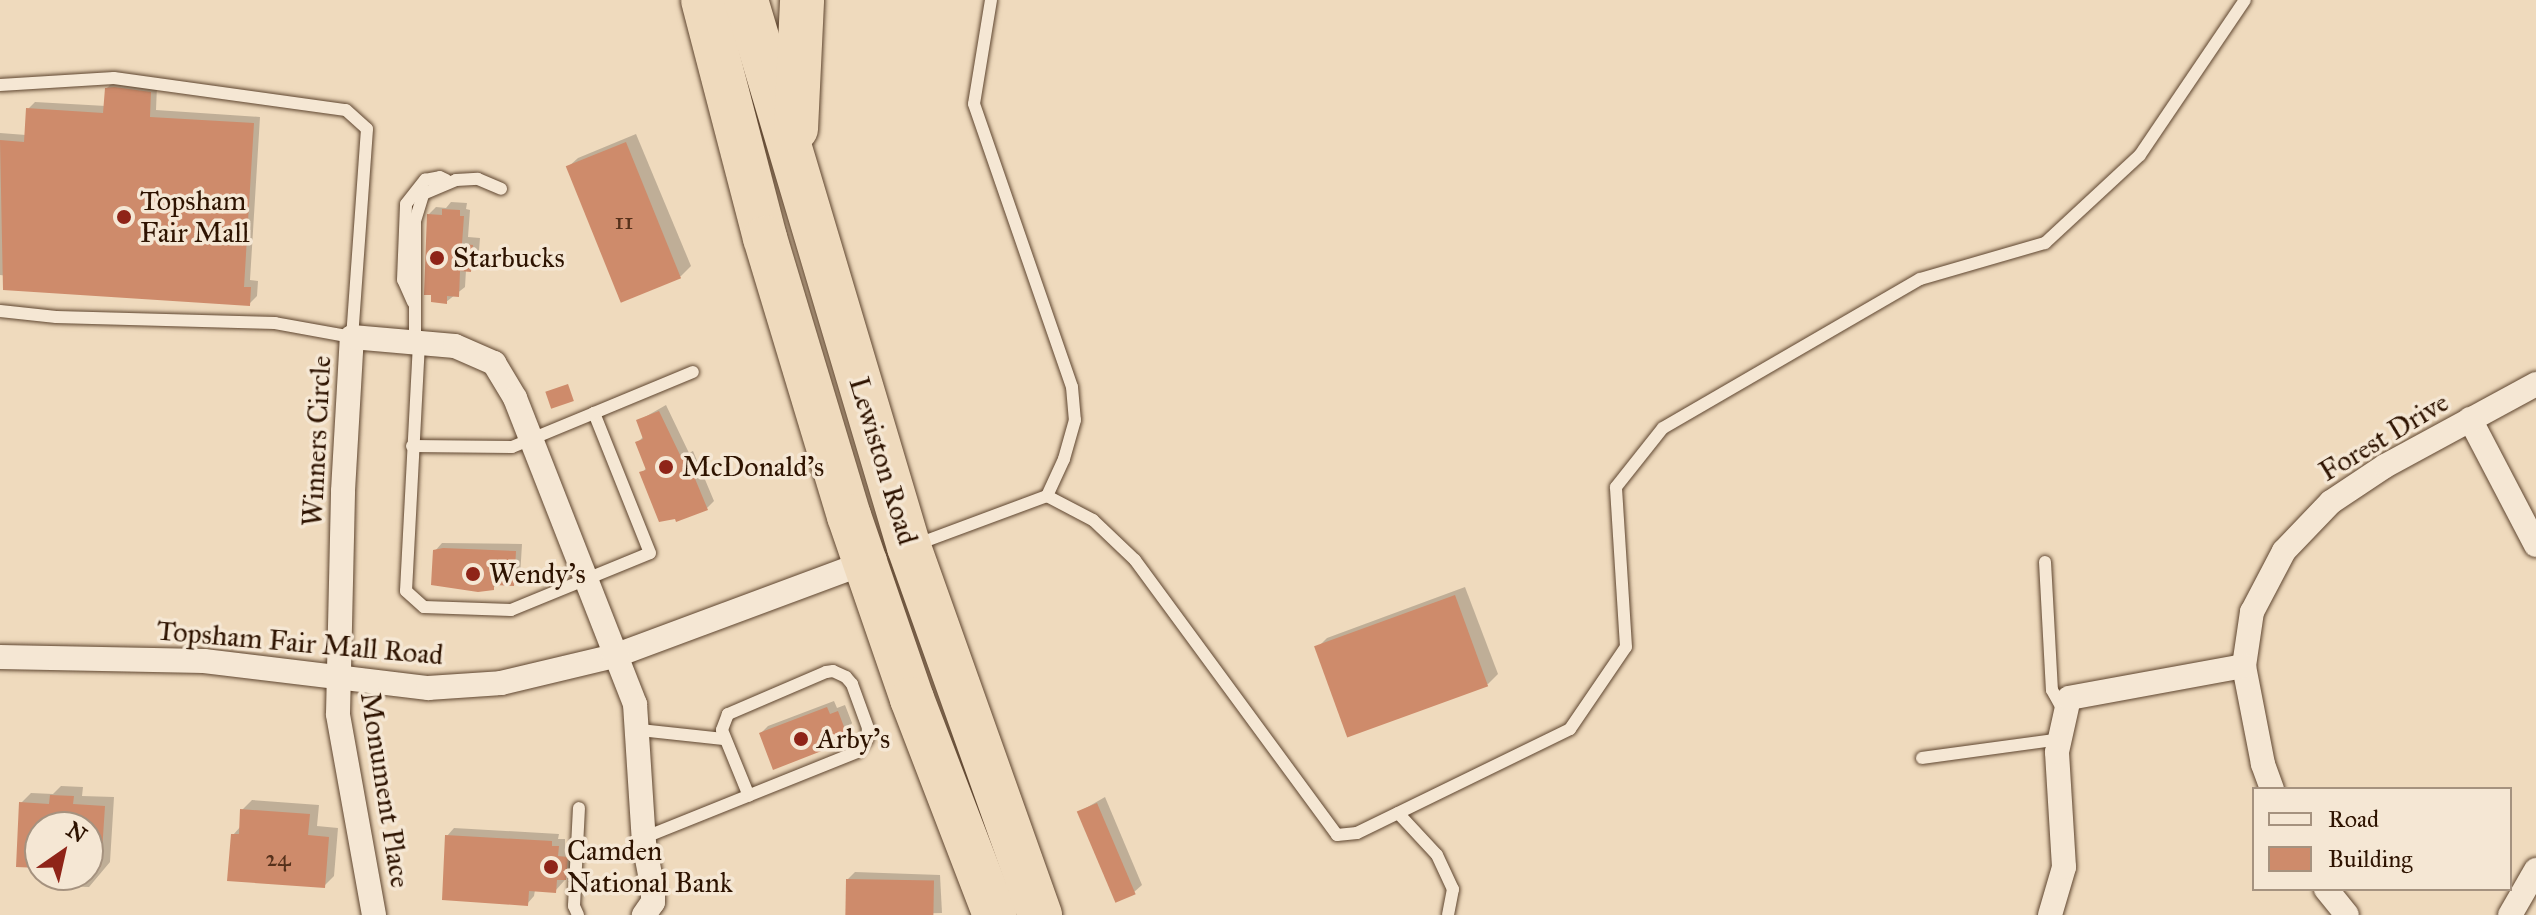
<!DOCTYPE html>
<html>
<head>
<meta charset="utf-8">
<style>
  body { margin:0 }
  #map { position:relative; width:2536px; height:915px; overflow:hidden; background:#efdabd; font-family:"IM FELL Great Primer",serif }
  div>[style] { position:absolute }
  .shadow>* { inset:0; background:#0003 }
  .building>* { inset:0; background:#ce8b6b; transform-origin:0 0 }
  .roads { filter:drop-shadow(0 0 2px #5e452f) drop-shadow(0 0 2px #5e452f) }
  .lane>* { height:12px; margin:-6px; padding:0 6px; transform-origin:6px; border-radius:6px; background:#f5e7d4 }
  .street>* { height:24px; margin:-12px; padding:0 12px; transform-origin:12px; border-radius:12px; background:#f5e7d4 }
  .highway>* { height:44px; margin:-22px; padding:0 22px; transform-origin:22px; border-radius:22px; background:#efdabd }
  .dots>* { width:22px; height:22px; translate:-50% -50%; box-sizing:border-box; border:4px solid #f5e7d4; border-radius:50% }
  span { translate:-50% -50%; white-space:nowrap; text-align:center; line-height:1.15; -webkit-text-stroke:7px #f5e7d4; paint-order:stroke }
  .number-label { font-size:24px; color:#56311b }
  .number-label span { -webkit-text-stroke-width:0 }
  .poi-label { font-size:28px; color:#2e1300 }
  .left { translate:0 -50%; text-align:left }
  .street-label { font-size:28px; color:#2e1300 }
  .legend { position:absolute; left:2252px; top:787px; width:260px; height:104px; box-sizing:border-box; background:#f5e7d4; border:2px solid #a5927f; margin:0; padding:10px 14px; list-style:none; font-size:24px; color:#2e1300 }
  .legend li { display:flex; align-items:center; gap:16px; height:40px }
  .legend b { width:40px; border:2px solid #a5927f }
  .north { position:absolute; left:24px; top:811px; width:80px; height:80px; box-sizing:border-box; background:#f5e7d4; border:2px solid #a5927f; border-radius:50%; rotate:34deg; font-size:22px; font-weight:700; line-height:32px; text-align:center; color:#2e1300 }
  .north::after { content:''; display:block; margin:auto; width:28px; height:36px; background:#8f2418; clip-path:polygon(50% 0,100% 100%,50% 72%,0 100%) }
</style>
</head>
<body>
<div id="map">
  <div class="shadow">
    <i style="clip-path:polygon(114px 81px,157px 86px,156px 110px,260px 117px,250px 280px,258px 281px,257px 296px,250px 303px,0 275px,0 133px,26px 135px,28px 109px,35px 102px,106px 106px,107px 88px)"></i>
    <i style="clip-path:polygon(636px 134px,691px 266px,681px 276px,623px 300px,568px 167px,578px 158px)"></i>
    <i style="clip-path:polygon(451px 202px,467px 203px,466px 209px,470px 210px,468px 237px,480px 238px,478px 263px,466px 270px,465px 287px,446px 302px,429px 214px,436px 207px,446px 208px)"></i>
    <i style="clip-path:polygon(666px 405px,689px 453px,693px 451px,714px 501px,707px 508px,642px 473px,647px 467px,637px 443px,644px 436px,638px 421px)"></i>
    <i style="clip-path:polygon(442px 543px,522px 544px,520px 577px,513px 584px,498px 583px,493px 588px,435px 551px)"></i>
    <i style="clip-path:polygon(1465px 587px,1498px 674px,1488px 684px,1317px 648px,1327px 638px)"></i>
    <i style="clip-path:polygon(834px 701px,837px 708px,845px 705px,852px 723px,841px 741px,761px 733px,768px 726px)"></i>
    <i style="clip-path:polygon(61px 786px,83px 787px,82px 796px,114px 797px,110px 862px,89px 887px,59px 886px,60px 875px,88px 875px,88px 827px,40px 827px,40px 866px,21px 803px,31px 793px,53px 794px)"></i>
    <i style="clip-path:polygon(1105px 797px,1142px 885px,1134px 892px,1079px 812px)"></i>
    <i style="clip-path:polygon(252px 800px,319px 805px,317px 826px,338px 828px,334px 876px,324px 886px,233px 835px,241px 826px,242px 810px)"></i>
    <i style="clip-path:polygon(454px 828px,559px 834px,558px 839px,565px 839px,565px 850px,574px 850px,573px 871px,555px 891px,535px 890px,534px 896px,527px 904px,447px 836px)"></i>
    <i style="clip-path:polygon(855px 872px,940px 875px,942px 913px,848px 915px,848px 879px)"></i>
  </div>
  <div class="building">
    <i style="clip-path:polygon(114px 87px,151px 92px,150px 117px,254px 123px,244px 287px,251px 287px,250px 306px,3px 290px,0 140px,24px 142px,26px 108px,103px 113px,105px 88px)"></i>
    <i style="left:626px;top:142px;width:147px;height:65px;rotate:68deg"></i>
    <i style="clip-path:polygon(442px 209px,460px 210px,460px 216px,464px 216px,462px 244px,473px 245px,471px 272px,460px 271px,459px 297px,447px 296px,447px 304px,431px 302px,431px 295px,424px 295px,427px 214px,442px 215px)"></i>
    <i style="left:568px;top:384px;width:18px;height:24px;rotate:71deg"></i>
    <i style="clip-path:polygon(659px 411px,682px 459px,686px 457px,708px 510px,676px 522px,675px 519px,659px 522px,639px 472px,646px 470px,635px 442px,643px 439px,636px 420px)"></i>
    <i style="clip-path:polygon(443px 548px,516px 551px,514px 586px,494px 585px,494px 590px,478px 592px,431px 585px,433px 550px)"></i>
    <i style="left:1455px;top:595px;width:97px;height:150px;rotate:70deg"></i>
    <i style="clip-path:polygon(827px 707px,830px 714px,838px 711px,846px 732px,839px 735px,842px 743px,773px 770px,759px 733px)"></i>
    <i style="clip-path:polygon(50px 795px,74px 796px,73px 804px,105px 806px,101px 867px,88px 867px,88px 827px,40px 827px,40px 868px,16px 867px,19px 802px,49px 804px)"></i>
    <i style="left:1097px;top:803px;width:99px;height:22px;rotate:67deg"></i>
    <i style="clip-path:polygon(240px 809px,310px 814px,308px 835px,329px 837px,325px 888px,227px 881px,231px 834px,239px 834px)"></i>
    <i style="clip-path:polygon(445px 835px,552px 841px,552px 846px,559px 846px,558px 856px,568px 857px,566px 880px,557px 880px,556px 893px,529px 891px,528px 906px,442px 900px)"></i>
    <i style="left:846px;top:879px;width:88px;height:36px;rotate:1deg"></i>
  </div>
  <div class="roads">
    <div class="lane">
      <i style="left:991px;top:0;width:105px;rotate:99.3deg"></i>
      <i style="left:974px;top:104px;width:299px;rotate:70.9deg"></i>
      <i style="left:1072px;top:387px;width:33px;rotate:85deg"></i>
      <i style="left:1075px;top:420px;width:41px;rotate:105.8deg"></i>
      <i style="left:1064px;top:459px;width:41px;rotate:114.7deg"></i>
      <i style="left:1047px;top:496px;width:52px;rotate:27.6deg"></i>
      <i style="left:1093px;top:520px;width:58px;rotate:43.6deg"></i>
      <i style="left:1135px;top:560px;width:341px;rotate:53.7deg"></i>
      <i style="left:1337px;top:835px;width:20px;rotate:-6deg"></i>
      <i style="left:1357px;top:833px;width:237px;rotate:-26deg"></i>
      <i style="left:1570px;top:729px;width:99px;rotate:-55.7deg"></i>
      <i style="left:1626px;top:647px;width:160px;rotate:-93.6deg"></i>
      <i style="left:1616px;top:487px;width:75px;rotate:-51.5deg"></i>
      <i style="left:1663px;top:428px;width:297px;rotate:-30.1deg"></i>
      <i style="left:1920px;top:279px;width:130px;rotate:-16.1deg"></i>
      <i style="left:2045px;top:243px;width:129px;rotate:-42.8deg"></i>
      <i style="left:2140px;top:155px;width:187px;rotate:-55.9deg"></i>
      <i style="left:0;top:85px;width:114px;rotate:-3.5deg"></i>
      <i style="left:114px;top:78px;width:234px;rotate:7.9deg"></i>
      <i style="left:346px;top:110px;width:28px;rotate:42deg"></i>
      <i style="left:367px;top:129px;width:209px;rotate:94.1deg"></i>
      <i style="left:352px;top:337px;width:78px;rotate:-169.7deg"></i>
      <i style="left:275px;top:323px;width:219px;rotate:-178.4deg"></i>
      <i style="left:56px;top:317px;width:56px;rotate:-173.9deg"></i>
      <i style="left:413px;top:302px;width:24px;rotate:-114deg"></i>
      <i style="left:403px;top:280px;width:76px;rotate:-87.7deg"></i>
      <i style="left:406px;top:204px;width:31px;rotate:-52deg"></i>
      <i style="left:425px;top:180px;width:15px;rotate:-11deg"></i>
      <i style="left:440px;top:177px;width:7px;rotate:27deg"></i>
      <i style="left:415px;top:343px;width:122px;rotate:-90deg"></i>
      <i style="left:415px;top:221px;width:28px;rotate:-73deg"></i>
      <i style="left:423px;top:194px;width:36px;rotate:-23deg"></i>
      <i style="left:456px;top:180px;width:22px;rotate:-3deg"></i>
      <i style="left:478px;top:179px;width:25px;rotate:23deg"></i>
      <i style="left:419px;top:343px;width:248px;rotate:93deg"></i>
      <i style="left:406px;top:591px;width:24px;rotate:42deg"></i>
      <i style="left:424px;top:607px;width:87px;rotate:2deg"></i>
      <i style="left:511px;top:610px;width:150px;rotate:-22.3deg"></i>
      <i style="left:650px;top:553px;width:151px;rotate:-111.8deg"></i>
      <i style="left:594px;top:413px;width:107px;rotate:-22.5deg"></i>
      <i style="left:412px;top:446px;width:100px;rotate:0.6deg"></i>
      <i style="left:512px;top:447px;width:89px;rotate:-22.5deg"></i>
      <i style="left:915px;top:545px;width:141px;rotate:-20.4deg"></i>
      <i style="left:2045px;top:562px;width:128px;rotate:86.9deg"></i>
      <i style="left:2052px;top:690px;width:25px;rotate:61deg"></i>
      <i style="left:640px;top:730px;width:84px;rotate:6.1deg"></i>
      <i style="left:1922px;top:758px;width:139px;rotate:-7.8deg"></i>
      <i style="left:1398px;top:813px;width:57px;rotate:47.1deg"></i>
      <i style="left:1437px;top:855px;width:38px;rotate:65deg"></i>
      <i style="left:1453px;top:889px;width:26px;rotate:101deg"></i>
      <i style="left:643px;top:838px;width:231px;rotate:-21.9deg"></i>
      <i style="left:857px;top:752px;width:16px;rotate:-52deg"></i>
      <i style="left:867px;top:739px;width:11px;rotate:-85deg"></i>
      <i style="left:868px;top:728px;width:47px;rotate:-110deg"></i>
      <i style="left:852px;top:684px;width:9px;rotate:-131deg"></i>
      <i style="left:846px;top:677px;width:14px;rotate:-155deg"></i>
      <i style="left:833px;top:671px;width:7px;rotate:172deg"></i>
      <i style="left:826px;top:672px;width:107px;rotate:156.8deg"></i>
      <i style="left:728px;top:714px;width:17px;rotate:111deg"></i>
      <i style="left:722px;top:730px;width:71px;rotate:67.8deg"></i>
      <i style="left:578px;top:915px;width:10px;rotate:-114deg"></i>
      <i style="left:574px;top:906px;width:98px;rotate:-87.1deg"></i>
    </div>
    <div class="street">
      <i style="left:2470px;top:419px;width:142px;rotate:62.4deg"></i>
      <i style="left:0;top:657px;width:204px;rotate:1.1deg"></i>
      <i style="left:204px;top:661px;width:226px;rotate:6.9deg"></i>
      <i style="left:428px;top:688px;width:73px;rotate:-3.9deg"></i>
      <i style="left:501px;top:683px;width:116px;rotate:-13.4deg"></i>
      <i style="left:614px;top:656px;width:278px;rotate:-20.4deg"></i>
      <i style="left:2272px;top:789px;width:27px;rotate:-110deg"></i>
      <i style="left:2263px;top:764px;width:100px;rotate:-101deg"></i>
      <i style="left:2244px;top:666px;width:55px;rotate:-81.6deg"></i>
      <i style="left:2252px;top:612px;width:69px;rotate:-62.3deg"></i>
      <i style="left:2284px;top:551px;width:68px;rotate:-46.2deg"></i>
      <i style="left:2331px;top:502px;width:65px;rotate:-33.7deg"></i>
      <i style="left:2385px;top:466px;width:172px;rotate:-28.5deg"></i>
      <i style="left:2326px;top:889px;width:33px;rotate:51deg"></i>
      <i style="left:374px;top:915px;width:204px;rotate:-100.2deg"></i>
      <i style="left:338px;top:714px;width:223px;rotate:-88.7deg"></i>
      <i style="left:343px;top:491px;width:154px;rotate:-86.7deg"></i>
      <i style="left:352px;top:337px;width:103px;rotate:5deg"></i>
      <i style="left:455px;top:346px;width:43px;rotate:23.6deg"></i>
      <i style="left:494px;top:363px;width:41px;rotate:59deg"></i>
      <i style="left:515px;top:398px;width:329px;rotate:68.6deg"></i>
      <i style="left:635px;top:704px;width:139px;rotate:86.3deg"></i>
      <i style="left:644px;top:843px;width:48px;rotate:79.2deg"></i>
      <i style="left:653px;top:890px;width:12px;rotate:90deg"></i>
      <i style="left:653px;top:902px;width:16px;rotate:125deg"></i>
      <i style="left:2050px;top:915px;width:50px;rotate:-73.7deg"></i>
      <i style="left:2064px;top:867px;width:115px;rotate:-93.5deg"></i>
      <i style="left:2057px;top:752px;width:55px;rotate:-77.5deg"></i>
      <i style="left:2069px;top:698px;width:178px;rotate:-10.4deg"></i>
      <i style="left:2510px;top:915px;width:52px;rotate:-60deg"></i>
    </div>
    <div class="highway">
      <i style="left:703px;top:0;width:246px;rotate:75.4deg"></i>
      <i style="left:765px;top:238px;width:290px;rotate:73.2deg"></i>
      <i style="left:849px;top:516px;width:194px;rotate:71deg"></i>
      <i style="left:912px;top:699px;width:231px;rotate:69deg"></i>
      <i style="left:746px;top:0;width:571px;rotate:73.41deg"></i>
      <i style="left:909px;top:547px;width:391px;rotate:70.4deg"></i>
      <i style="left:796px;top:129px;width:129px;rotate:-87.3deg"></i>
    </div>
  </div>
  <div class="dots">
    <i style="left:124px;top:217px;background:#8f2418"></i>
    <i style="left:437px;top:258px;background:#8f2418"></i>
    <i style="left:666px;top:467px;background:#8f2418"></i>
    <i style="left:473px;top:574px;background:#8f2418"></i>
    <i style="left:801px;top:739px;background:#8f2418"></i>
    <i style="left:551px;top:867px;background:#8f2418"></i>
  </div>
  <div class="number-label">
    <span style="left:624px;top:222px">11</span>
    <span style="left:278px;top:859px">24</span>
  </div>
  <div class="poi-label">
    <span class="left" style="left:140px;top:217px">Topsham<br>Fair Mall</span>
    <span class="left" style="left:453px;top:258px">Starbucks</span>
    <span class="left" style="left:682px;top:467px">McDonald's</span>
    <span class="left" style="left:489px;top:574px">Wendy's</span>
    <span class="left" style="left:817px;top:739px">Arby's</span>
    <span class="left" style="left:567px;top:867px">Camden<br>National Bank</span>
  </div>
  <div class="street-label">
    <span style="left:2384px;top:437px;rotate:-31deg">Forest Drive</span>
    <span style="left:317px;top:441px;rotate:-87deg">Winners Circle</span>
    <span style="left:883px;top:461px;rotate:73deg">Lewiston Road</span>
    <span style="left:300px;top:643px;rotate:5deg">Topsham Fair Mall Road</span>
    <span style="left:385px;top:790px;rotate:81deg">Monument Place</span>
  </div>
  <ul class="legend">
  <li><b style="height:10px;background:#f5e7d4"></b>Road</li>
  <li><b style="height:22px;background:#ce8b6b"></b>Building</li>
  </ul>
  <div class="north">N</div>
</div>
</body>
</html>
